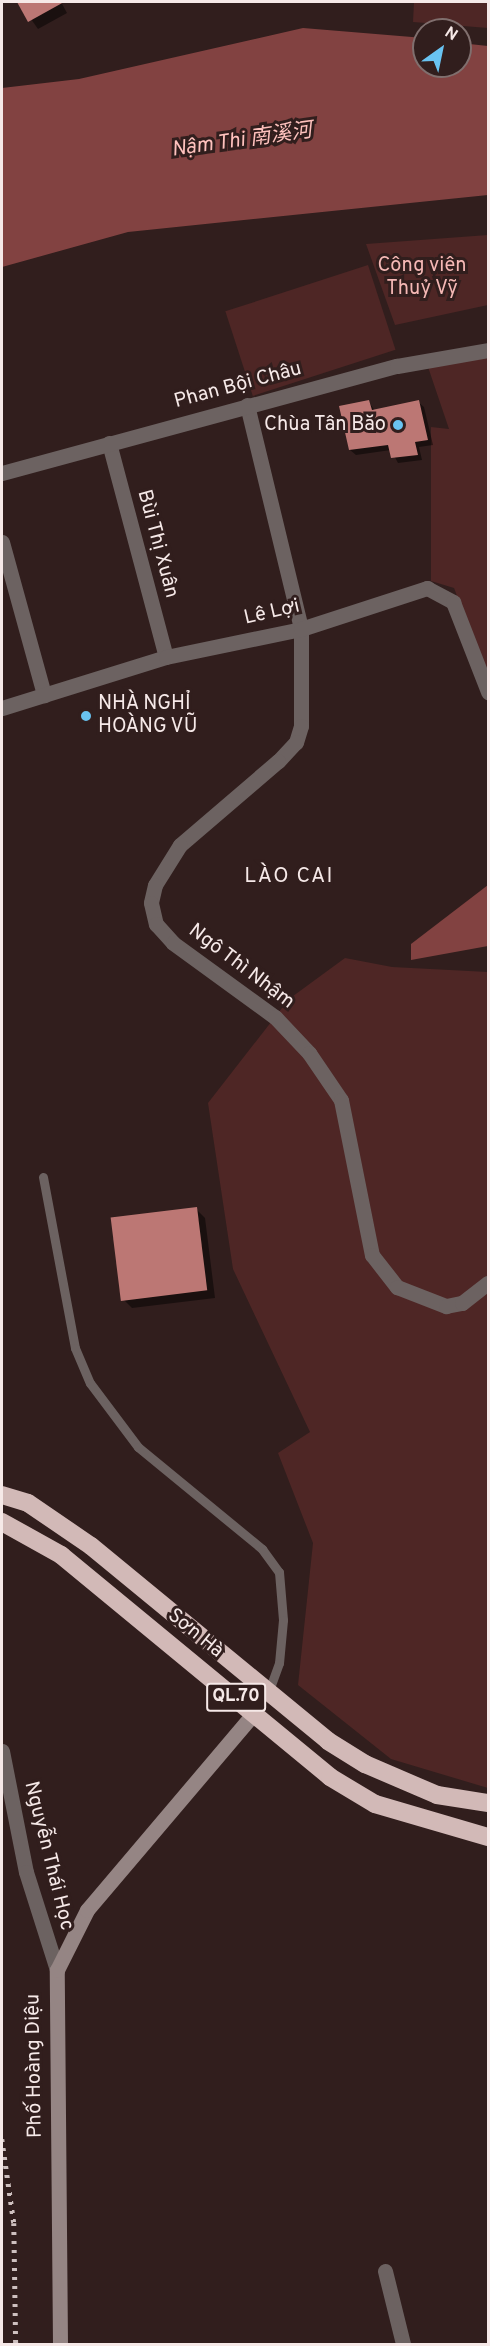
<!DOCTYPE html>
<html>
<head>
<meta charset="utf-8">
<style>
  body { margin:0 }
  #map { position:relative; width:490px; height:2346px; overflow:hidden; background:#311e1d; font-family:Overpass,"Noto Sans SC",sans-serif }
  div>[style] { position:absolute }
  .green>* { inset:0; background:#4e2625; transform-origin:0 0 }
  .water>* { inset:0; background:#824241 }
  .shadow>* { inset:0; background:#0007 }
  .building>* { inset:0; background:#bc7774; transform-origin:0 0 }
  .lane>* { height:9px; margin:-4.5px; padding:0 4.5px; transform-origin:4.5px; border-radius:4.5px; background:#6c6261 }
  .street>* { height:15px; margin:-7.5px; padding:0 7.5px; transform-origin:7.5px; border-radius:7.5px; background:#6c6261 }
  .secondary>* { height:15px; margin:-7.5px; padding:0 7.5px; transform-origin:7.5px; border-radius:7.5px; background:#958584 }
  .highway>* { height:18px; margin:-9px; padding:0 9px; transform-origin:9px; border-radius:9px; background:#d2b9b7 }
  .rail>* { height:4.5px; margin-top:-2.25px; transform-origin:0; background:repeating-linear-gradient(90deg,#cec0bf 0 3px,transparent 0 9px) }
  .dots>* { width:16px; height:16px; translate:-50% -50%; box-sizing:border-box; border:3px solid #311e1d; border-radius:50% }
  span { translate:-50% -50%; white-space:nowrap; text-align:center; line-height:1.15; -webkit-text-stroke:6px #311e1d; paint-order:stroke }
  .shield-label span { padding:2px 4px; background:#311e1d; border:2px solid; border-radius:4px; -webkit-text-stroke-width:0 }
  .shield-label { font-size:18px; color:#f6e9e8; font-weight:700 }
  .park-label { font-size:20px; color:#f5b8b5 }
  .street-label { font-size:20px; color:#f6e9e8 }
  .poi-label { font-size:20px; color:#f6e9e8 }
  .right { translate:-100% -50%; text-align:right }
  .left { translate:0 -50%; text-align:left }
  .water-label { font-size:21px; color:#fec1bd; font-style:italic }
  .neighbourhood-label { font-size:21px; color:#f6e9e8; letter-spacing:1.5px }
  .frame { position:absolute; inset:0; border:3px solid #f6e9e8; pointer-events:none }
  .north { position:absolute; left:412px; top:18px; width:60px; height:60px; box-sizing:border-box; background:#311e1d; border:2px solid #806f6e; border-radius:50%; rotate:33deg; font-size:16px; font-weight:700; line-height:24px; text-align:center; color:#f6e9e8 }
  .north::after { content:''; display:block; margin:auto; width:21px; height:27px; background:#69c3f1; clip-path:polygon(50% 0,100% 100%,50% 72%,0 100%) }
</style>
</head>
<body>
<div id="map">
  <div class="green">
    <i style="clip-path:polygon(414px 2px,488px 2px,488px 28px,413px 22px)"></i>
    <i style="clip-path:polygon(488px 235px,488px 305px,395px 325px,366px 244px)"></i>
    <i style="left:368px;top:265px;width:89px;height:150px;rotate:72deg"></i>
    <i style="clip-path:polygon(488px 348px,488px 676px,454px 588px,431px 581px,431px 427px,449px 429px,427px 364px)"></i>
    <i style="clip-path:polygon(345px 958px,392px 967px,488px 972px,488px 1788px,391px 1759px,298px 1685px,313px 1543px,278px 1453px,310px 1432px,233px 1269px,208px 1103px,289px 999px)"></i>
  </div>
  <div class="water">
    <i style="clip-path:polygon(303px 28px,424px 38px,424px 66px,460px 66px,460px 43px,488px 46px,488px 195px,128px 232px,2px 267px,2px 88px,79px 79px)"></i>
    <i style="clip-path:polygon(488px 885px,488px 946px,411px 960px,411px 944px)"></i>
  </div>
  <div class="shadow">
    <i style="clip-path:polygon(19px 2px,61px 2px,67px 13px,38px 29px)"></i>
    <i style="clip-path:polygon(369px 402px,375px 411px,418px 402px,424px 407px,433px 445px,419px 447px,422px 460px,398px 463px,391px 450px,356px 455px,350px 450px)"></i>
    <i style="clip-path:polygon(196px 1209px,205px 1218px,215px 1298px,132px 1308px,123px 1299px)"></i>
  </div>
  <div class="building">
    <i style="clip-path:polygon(17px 2px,64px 2px,28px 22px)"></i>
    <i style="clip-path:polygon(369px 400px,372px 410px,419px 400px,428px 440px,415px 442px,418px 455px,391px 458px,388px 445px,349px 450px,339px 406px)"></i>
    <i style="left:197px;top:1207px;width:84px;height:87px;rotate:83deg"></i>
  </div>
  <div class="lane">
    <i style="left:43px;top:1177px;width:174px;rotate:79.4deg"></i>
    <i style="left:75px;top:1348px;width:38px;rotate:67deg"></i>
    <i style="left:90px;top:1383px;width:80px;rotate:53.1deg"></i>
    <i style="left:138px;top:1447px;width:161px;rotate:39.4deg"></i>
    <i style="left:262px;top:1549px;width:29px;rotate:54deg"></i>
    <i style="left:279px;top:1572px;width:48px;rotate:85.2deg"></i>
    <i style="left:283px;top:1620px;width:43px;rotate:95.3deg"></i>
    <i style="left:279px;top:1663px;width:29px;rotate:110deg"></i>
  </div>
  <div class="street">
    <i style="left:247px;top:405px;width:230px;rotate:76.4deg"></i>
    <i style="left:301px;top:629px;width:97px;rotate:90deg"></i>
    <i style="left:301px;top:726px;width:17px;rotate:107deg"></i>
    <i style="left:296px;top:742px;width:26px;rotate:133deg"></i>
    <i style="left:278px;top:761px;width:129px;rotate:139.4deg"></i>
    <i style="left:180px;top:845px;width:47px;rotate:122deg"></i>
    <i style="left:155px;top:885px;width:18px;rotate:103deg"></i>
    <i style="left:151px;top:903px;width:22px;rotate:77deg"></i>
    <i style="left:156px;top:924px;width:25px;rotate:48deg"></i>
    <i style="left:173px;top:943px;width:126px;rotate:36deg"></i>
    <i style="left:275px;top:1017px;width:50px;rotate:46.6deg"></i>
    <i style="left:309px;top:1053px;width:57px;rotate:55.8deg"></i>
    <i style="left:341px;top:1100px;width:158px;rotate:78.7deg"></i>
    <i style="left:372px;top:1255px;width:41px;rotate:52deg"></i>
    <i style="left:397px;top:1287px;width:53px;rotate:21.2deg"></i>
    <i style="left:446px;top:1306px;width:16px;rotate:-11deg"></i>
    <i style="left:462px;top:1303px;width:33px;rotate:-38deg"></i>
    <i style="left:109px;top:443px;width:221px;rotate:75.1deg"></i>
    <i style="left:2px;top:473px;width:409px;rotate:-15.2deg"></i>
    <i style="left:397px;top:366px;width:92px;rotate:-10deg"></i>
    <i style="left:2px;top:542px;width:159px;rotate:74.6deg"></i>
    <i style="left:2px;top:708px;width:172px;rotate:-17.3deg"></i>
    <i style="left:166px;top:657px;width:138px;rotate:-11.7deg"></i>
    <i style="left:301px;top:629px;width:133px;rotate:-18deg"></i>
    <i style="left:427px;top:588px;width:30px;rotate:28deg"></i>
    <i style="left:453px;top:602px;width:97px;rotate:68.7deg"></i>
    <i style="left:2px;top:1751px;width:123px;rotate:78.8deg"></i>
    <i style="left:26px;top:1872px;width:103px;rotate:72.4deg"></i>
    <i style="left:385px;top:2271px;width:75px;rotate:76.1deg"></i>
  </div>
  <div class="secondary">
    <i style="left:60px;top:2344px;width:374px;rotate:-90.5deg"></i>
    <i style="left:57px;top:1970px;width:67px;rotate:-63.4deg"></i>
    <i style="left:87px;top:1910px;width:260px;rotate:-49.7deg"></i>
  </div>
  <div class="highway">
    <i style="left:2px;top:1495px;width:27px;rotate:17deg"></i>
    <i style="left:28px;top:1503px;width:76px;rotate:34.3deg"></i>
    <i style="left:91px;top:1546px;width:307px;rotate:39.4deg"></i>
    <i style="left:328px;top:1741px;width:44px;rotate:31.9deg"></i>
    <i style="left:365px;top:1764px;width:78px;rotate:23.3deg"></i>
    <i style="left:437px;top:1795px;width:52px;rotate:8.9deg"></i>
    <i style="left:2px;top:1522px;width:68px;rotate:29.2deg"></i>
    <i style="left:61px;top:1555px;width:349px;rotate:39.5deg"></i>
    <i style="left:330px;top:1777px;width:52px;rotate:31deg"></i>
    <i style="left:375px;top:1804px;width:118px;rotate:16.3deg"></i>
  </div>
  <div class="rail">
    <i style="left:2px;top:2139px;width:85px;rotate:81.9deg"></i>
    <i style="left:14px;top:2223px;width:121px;rotate:89.1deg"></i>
  </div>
  <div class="dots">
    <i style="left:398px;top:425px;background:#69c3f1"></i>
    <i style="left:86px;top:716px;background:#69c3f1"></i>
  </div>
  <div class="shield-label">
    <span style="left:236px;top:1697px">QL.70</span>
  </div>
  <div class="park-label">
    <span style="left:422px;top:278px">Công viên<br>Thuỷ Vỹ</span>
  </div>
  <div class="street-label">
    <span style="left:238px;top:386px;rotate:-15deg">Phan Bội Châu</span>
    <span style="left:157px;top:544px;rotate:75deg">Bùi Thị Xuân</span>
    <span style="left:272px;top:613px;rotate:-13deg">Lê Lợi</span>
    <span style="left:241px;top:967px;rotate:37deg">Ngô Thì Nhậm</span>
    <span style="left:195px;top:1634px;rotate:39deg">Sơn Hà</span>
    <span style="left:48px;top:1856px;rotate:76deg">Nguyễn Thái Học</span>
    <span style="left:35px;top:2066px;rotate:-91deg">Phố Hoàng Diệu</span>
  </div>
  <div class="poi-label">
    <span class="right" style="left:386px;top:425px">Chùa Tân Băo</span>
    <span class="left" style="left:98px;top:716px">NHÀ NGHỈ<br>HOÀNG VŨ</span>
  </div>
  <div class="water-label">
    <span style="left:242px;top:141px;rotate:-8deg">Nậm Thi 南溪河</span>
  </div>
  <div class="neighbourhood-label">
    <span style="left:289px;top:877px">LÀO CAI</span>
  </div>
  <div class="frame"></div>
  <div class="north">N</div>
</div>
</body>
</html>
